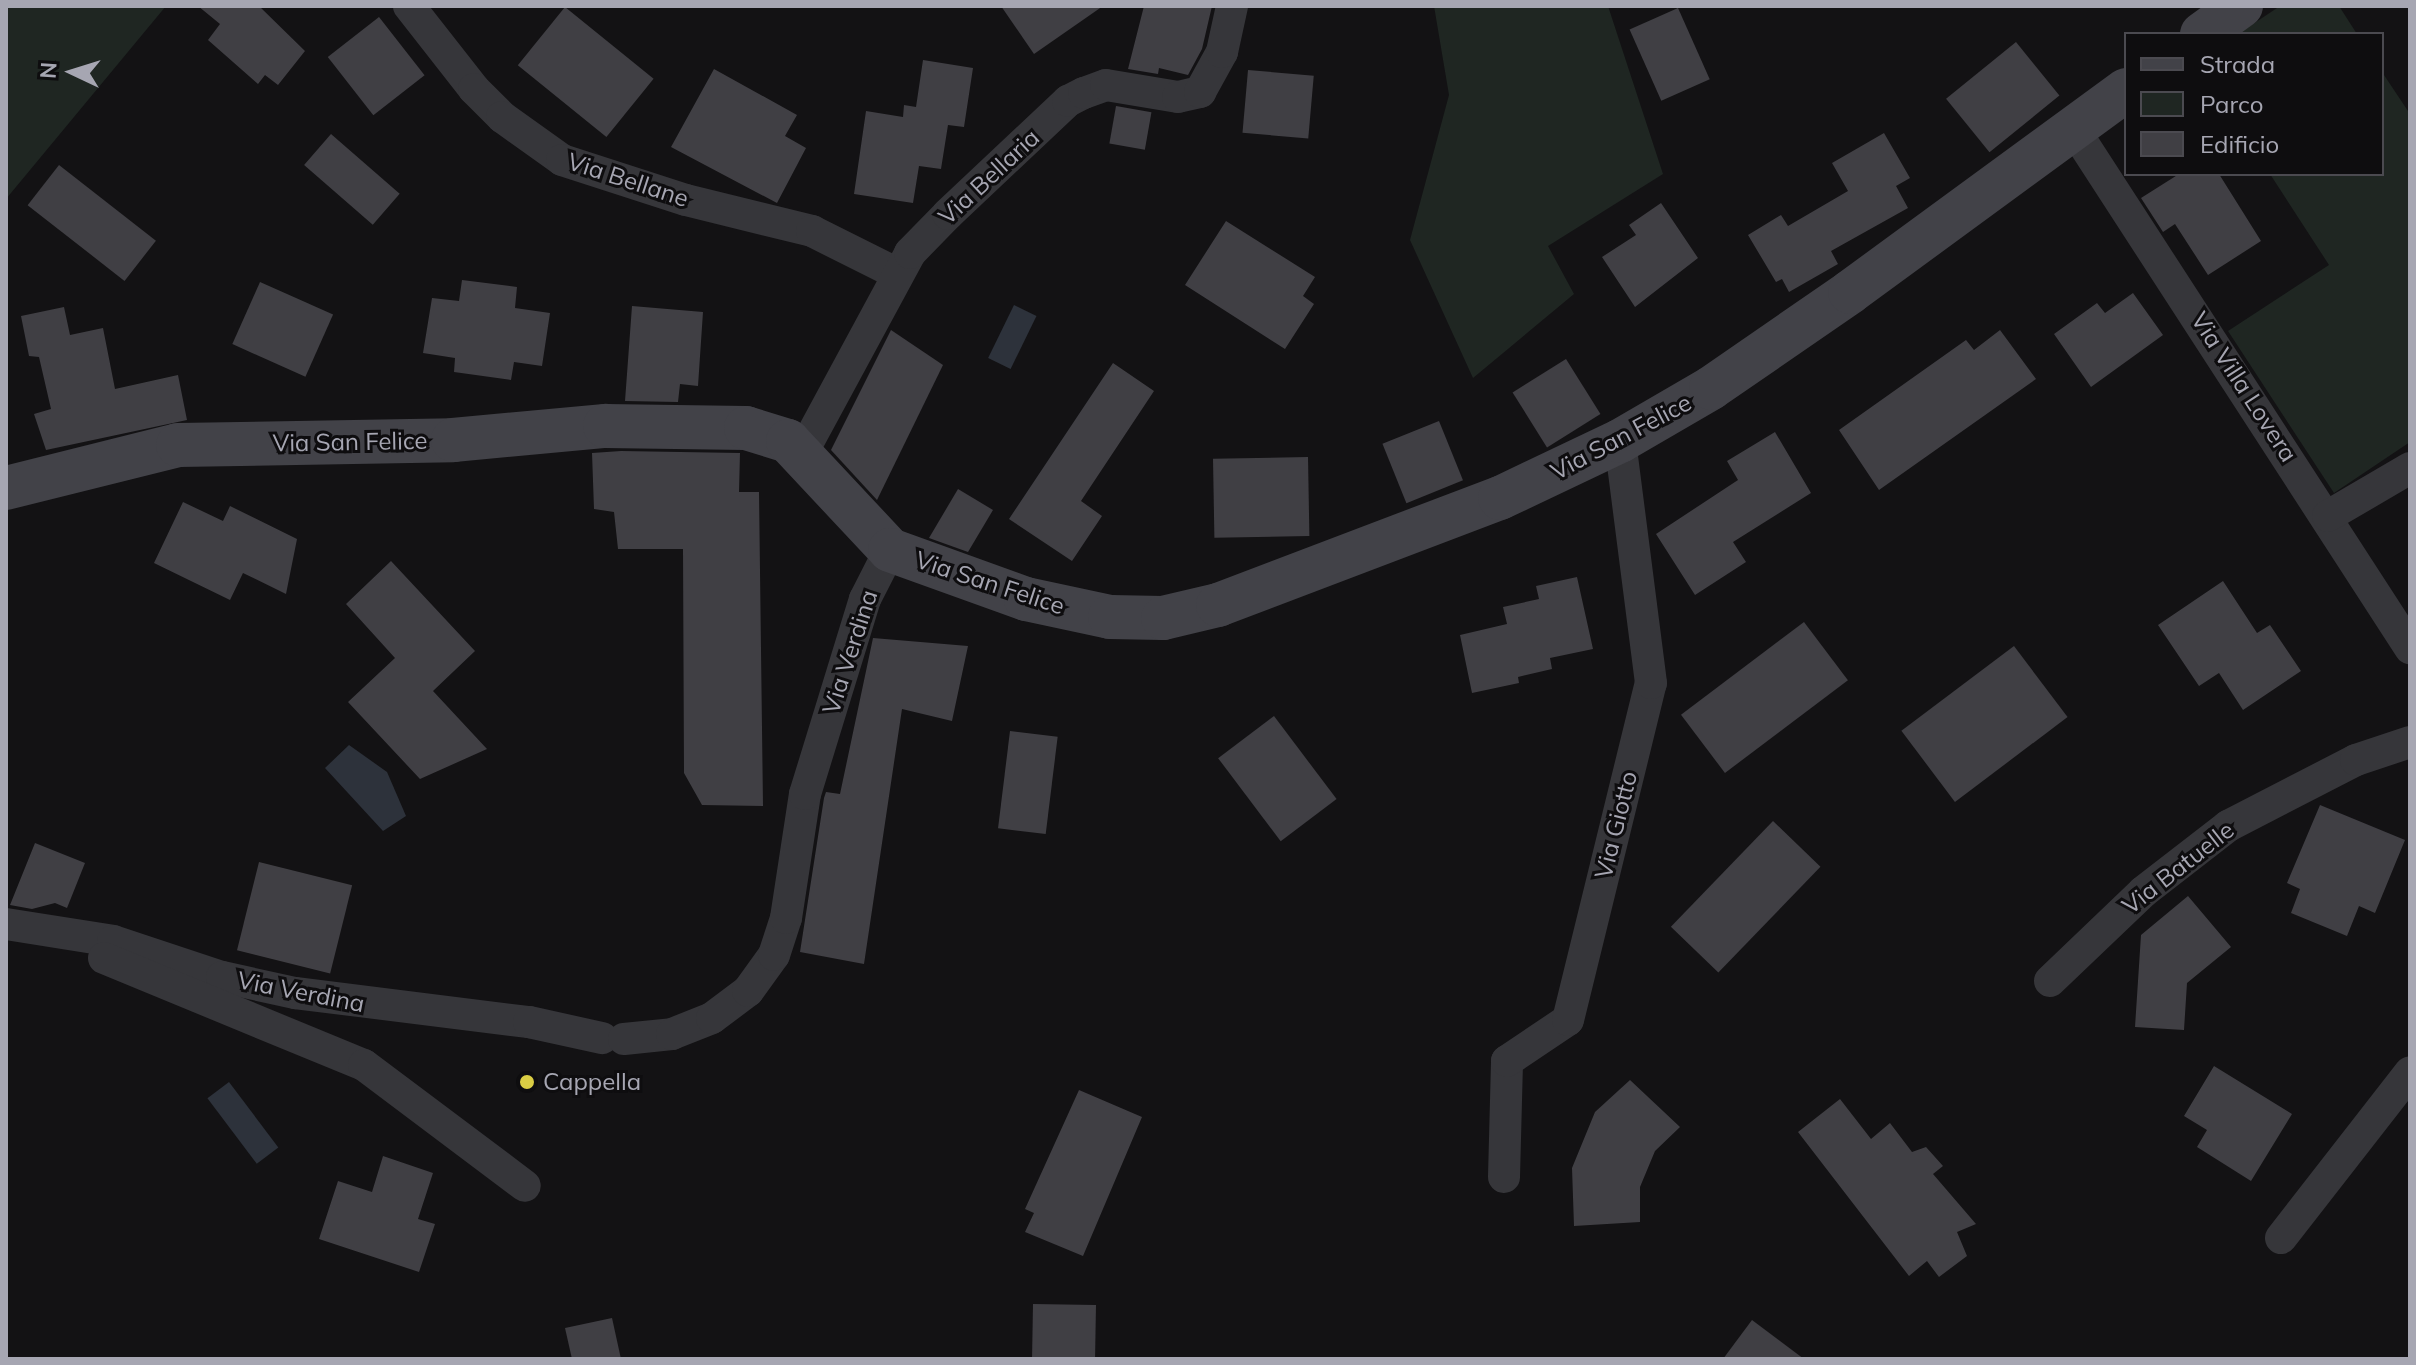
<!DOCTYPE html>
<html>
<head>
<meta charset="utf-8">
<style>
  body { margin:0 }
  #map { position:relative; width:2416px; height:1365px; overflow:hidden; background:#131214; font-family:Mulish,sans-serif }
  div>[style] { position:absolute }
  .green>* { inset:0; background:#1f2622 }
  .water>* { inset:0; background:#2d323b; transform-origin:0 0 }
  .building>* { inset:0; background:#403f44; transform-origin:0 0 }
  .street>* { height:32px; margin:-16px; padding:0 16px; transform-origin:16px; border-radius:16px; background:#36363a }
  .secondary>* { height:44px; margin:-22px; padding:0 22px; transform-origin:22px; border-radius:22px; background:#424248 }
  .dots>* { width:22px; height:22px; translate:-50% -50%; box-sizing:border-box; border:4px solid #0e0d0f; border-radius:50% }
  span { translate:-50% -50%; white-space:nowrap; text-align:center; line-height:1.15; -webkit-text-stroke:6px #0e0d0f; paint-order:stroke }
  .street-label { font-size:24px; color:#a6a6b2 }
  .poi-label { font-size:24px; color:#a6a6b2 }
  .left { translate:0 -50%; text-align:left }
  .frame { position:absolute; inset:0; border:8px solid #a6a6b2; pointer-events:none }
  .legend { position:absolute; left:2124px; top:32px; width:260px; height:144px; box-sizing:border-box; background:#0e0d0f; border:2px solid #4b4a50; margin:0; padding:10px 14px; list-style:none; font-size:24px; color:#a6a6b2 }
  .legend li { display:flex; align-items:center; gap:16px; height:40px }
  .legend b { width:40px; border:2px solid #4b4a50 }
  .north { position:absolute; left:32px; top:32px; width:80px; height:80px; -webkit-text-stroke:6px #0e0d0f; paint-order:stroke; rotate:274deg; font-size:22px; font-weight:700; line-height:32px; text-align:center; color:#a6a6b2 }
  .north::after { content:''; display:block; margin:auto; width:28px; height:36px; background:#a6a6b2; clip-path:polygon(50% 0,100% 100%,50% 72%,0 100%) }
</style>
</head>
<body>
<div id="map">
  <div class="green">
    <i style="clip-path:polygon(6px 6px,166px 6px,6px 199px)"></i>
    <i style="clip-path:polygon(1434px 6px,1608px 6px,1663px 174px,1548px 246px,1574px 294px,1473px 378px,1410px 240px,1449px 95px)"></i>
    <i style="clip-path:polygon(2280px 6px,2339px 6px,2357px 34px,2238px 34px)"></i>
    <i style="clip-path:polygon(2382px 72px,2410px 114px,2410px 442px,2334px 493px,2228px 331px,2329px 265px,2270px 174px,2382px 174px)"></i>
  </div>
  <div class="water">
    <i style="left:1014px;top:305px;width:25px;height:59px;rotate:26deg"></i>
    <i style="clip-path:polygon(349px 745px,387px 772px,406px 816px,383px 831px,325px 768px)"></i>
    <i style="left:229px;top:1082px;width:82px;height:27px;rotate:53deg"></i>
  </div>
  <div class="building">
    <i style="clip-path:polygon(198px 6px,259px 6px,305px 51px,278px 85px,265px 75px,258px 84px,208px 40px,220px 24px)"></i>
    <i style="clip-path:polygon(1001px 6px,1103px 6px,1034px 54px)"></i>
    <i style="clip-path:polygon(1144px 6px,1212px 6px,1202px 49px,1188px 75px,1159px 68px,1158px 74px,1128px 69px)"></i>
    <i style="left:565px;top:7px;width:114px;height:75px;rotate:39deg"></i>
    <i style="left:1678px;top:8px;width:78px;height:53px;rotate:66deg"></i>
    <i style="left:379px;top:17px;width:74px;height:65px;rotate:52deg"></i>
    <i style="left:2016px;top:42px;width:69px;height:90px;rotate:51deg"></i>
    <i style="clip-path:polygon(923px 60px,973px 68px,964px 127px,948px 125px,941px 169px,919px 166px,913px 203px,854px 194px,866px 111px,903px 117px,904px 105px,916px 107px)"></i>
    <i style="clip-path:polygon(714px 69px,797px 115px,785px 136px,806px 148px,777px 203px,671px 147px)"></i>
    <i style="left:1248px;top:70px;width:66px;height:63px;rotate:5deg"></i>
    <i style="left:1116px;top:106px;width:36px;height:38px;rotate:10deg"></i>
    <i style="clip-path:polygon(1884px 133px,1910px 178px,1896px 186px,1908px 208px,1831px 251px,1838px 264px,1789px 292px,1782px 279px,1776px 282px,1748px 235px,1781px 215px,1788px 226px,1848px 191px,1832px 163px)"></i>
    <i style="left:331px;top:134px;width:91px;height:41px;rotate:41deg"></i>
    <i style="left:59px;top:165px;width:123px;height:51px;rotate:38deg"></i>
    <i style="clip-path:polygon(2179px 174px,2219px 174px,2261px 241px,2208px 275px,2175px 224px,2163px 232px,2141px 198px)"></i>
    <i style="clip-path:polygon(1661px 203px,1698px 258px,1635px 307px,1602px 257px,1636px 235px,1629px 225px)"></i>
    <i style="clip-path:polygon(1226px 221px,1315px 277px,1303px 296px,1314px 304px,1285px 349px,1185px 285px)"></i>
    <i style="clip-path:polygon(462px 280px,517px 287px,515px 308px,550px 313px,542px 366px,514px 362px,511px 380px,454px 372px,455px 358px,423px 353px,432px 298px,459px 301px)"></i>
    <i style="left:260px;top:282px;width:80px;height:68px;rotate:24deg"></i>
    <i style="clip-path:polygon(2133px 293px,2163px 335px,2091px 387px,2054px 334px,2097px 303px,2105px 313px)"></i>
    <i style="clip-path:polygon(632px 306px,703px 312px,698px 386px,680px 384px,678px 402px,625px 401px)"></i>
    <i style="clip-path:polygon(64px 307px,70px 335px,103px 328px,115px 389px,178px 375px,187px 420px,46px 450px,34px 414px,51px 409px,39px 357px,29px 356px,21px 316px)"></i>
    <i style="clip-path:polygon(891px 330px,943px 365px,877px 500px,831px 450px)"></i>
    <i style="clip-path:polygon(2000px 330px,2036px 379px,1879px 490px,1839px 430px,1966px 340px,1974px 350px)"></i>
    <i style="left:1566px;top:359px;width:65px;height:63px;rotate:58deg"></i>
    <i style="clip-path:polygon(1113px 363px,1154px 391px,1081px 501px,1102px 516px,1072px 561px,1009px 519px)"></i>
    <i style="left:1439px;top:421px;width:64px;height:61px;rotate:68deg"></i>
    <i style="clip-path:polygon(1775px 432px,1811px 493px,1733px 542px,1746px 562px,1695px 595px,1656px 534px,1738px 480px,1727px 461px)"></i>
    <i style="clip-path:polygon(621px 451px,740px 453px,739px 492px,759px 492px,763px 806px,702px 805px,684px 773px,683px 549px,618px 549px,614px 512px,594px 509px,592px 453px)"></i>
    <i style="left:1308px;top:457px;width:79px;height:95px;rotate:89deg"></i>
    <i style="clip-path:polygon(958px 489px,993px 510px,968px 552px,929px 538px)"></i>
    <i style="clip-path:polygon(183px 502px,223px 521px,230px 506px,297px 539px,286px 594px,243px 573px,230px 600px,154px 563px)"></i>
    <i style="clip-path:polygon(391px 561px,475px 651px,433px 691px,487px 749px,420px 779px,348px 702px,395px 658px,346px 604px)"></i>
    <i style="clip-path:polygon(1577px 577px,1593px 649px,1550px 658px,1552px 669px,1518px 677px,1519px 683px,1472px 693px,1460px 635px,1507px 624px,1503px 607px,1539px 599px,1536px 586px)"></i>
    <i style="clip-path:polygon(2223px 581px,2257px 633px,2270px 625px,2301px 671px,2243px 710px,2219px 673px,2199px 686px,2158px 625px)"></i>
    <i style="left:1804px;top:622px;width:73px;height:154px;rotate:53deg"></i>
    <i style="clip-path:polygon(873px 638px,968px 646px,952px 721px,902px 709px,864px 964px,800px 952px,824px 798px,826px 792px,840px 794px)"></i>
    <i style="left:2014px;top:646px;width:89px;height:141px;rotate:53deg"></i>
    <i style="left:1274px;top:716px;width:104px;height:70px;rotate:53deg"></i>
    <i style="left:1010px;top:731px;width:48px;height:98px;rotate:7deg"></i>
    <i style="clip-path:polygon(2320px 805px,2405px 840px,2375px 913px,2359px 906px,2347px 936px,2291px 913px,2300px 889px,2287px 883px)"></i>
    <i style="left:1773px;top:821px;width:66px;height:147px;rotate:44deg"></i>
    <i style="clip-path:polygon(35px 843px,85px 863px,67px 908px,55px 903px,32px 909px,10px 905px)"></i>
    <i style="left:259px;top:862px;width:96px;height:91px;rotate:14deg"></i>
    <i style="clip-path:polygon(2188px 896px,2231px 947px,2187px 983px,2184px 1030px,2135px 1027px,2141px 935px)"></i>
    <i style="clip-path:polygon(2214px 1066px,2292px 1114px,2251px 1181px,2197px 1147px,2207px 1130px,2184px 1116px)"></i>
    <i style="clip-path:polygon(1630px 1080px,1680px 1127px,1655px 1151px,1640px 1187px,1640px 1222px,1574px 1226px,1572px 1168px,1595px 1112px)"></i>
    <i style="clip-path:polygon(1079px 1090px,1142px 1117px,1083px 1256px,1025px 1232px,1034px 1213px,1025px 1209px)"></i>
    <i style="clip-path:polygon(1840px 1099px,1871px 1139px,1890px 1123px,1912px 1152px,1926px 1147px,1943px 1166px,1933px 1174px,1976px 1224px,1957px 1232px,1967px 1256px,1939px 1277px,1927px 1261px,1909px 1276px,1798px 1132px)"></i>
    <i style="clip-path:polygon(383px 1156px,433px 1173px,418px 1219px,435px 1224px,419px 1272px,319px 1239px,338px 1181px,372px 1192px)"></i>
    <i style="left:1033px;top:1304px;width:63px;height:55px;rotate:1deg"></i>
    <i style="clip-path:polygon(612px 1318px,621px 1359px,572px 1359px,565px 1328px)"></i>
    <i style="clip-path:polygon(1752px 1320px,1804px 1359px,1723px 1359px)"></i>
  </div>
  <div class="street">
    <i style="left:409px;top:6px;width:105px;rotate:51.9deg"></i>
    <i style="left:474px;top:89px;width:40px;rotate:45deg"></i>
    <i style="left:502px;top:117px;width:74px;rotate:35.6deg"></i>
    <i style="left:562px;top:160px;width:130px;rotate:17.9deg"></i>
    <i style="left:686px;top:200px;width:130px;rotate:13.8deg"></i>
    <i style="left:812px;top:231px;width:96px;rotate:26.6deg"></i>
    <i style="left:2073px;top:128px;width:620px;rotate:57.05deg"></i>
    <i style="left:801px;top:455px;width:230px;rotate:-61.6deg"></i>
    <i style="left:910px;top:253px;width:54px;rotate:-45.7deg"></i>
    <i style="left:948px;top:214px;width:165px;rotate:-43.3deg"></i>
    <i style="left:1068px;top:101px;width:18px;rotate:-27deg"></i>
    <i style="left:1084px;top:93px;width:23px;rotate:-20deg"></i>
    <i style="left:1106px;top:85px;width:73px;rotate:9.5deg"></i>
    <i style="left:1178px;top:97px;width:23px;rotate:-13deg"></i>
    <i style="left:1200px;top:92px;width:46px;rotate:-61.2deg"></i>
    <i style="left:1222px;top:52px;width:47px;rotate:-77.7deg"></i>
    <i style="left:2328px;top:516px;width:95px;rotate:-30.3deg"></i>
    <i style="left:6px;top:924px;width:108px;rotate:9deg"></i>
    <i style="left:113px;top:941px;width:115px;rotate:18.3deg"></i>
    <i style="left:222px;top:977px;width:75px;rotate:12.4deg"></i>
    <i style="left:295px;top:993px;width:236px;rotate:7.1deg"></i>
    <i style="left:529px;top:1022px;width:75px;rotate:12.4deg"></i>
    <i style="left:104px;top:958px;width:281px;rotate:22.4deg"></i>
    <i style="left:364px;top:1065px;width:201px;rotate:36.9deg"></i>
    <i style="left:2050px;top:981px;width:129px;rotate:-43.7deg"></i>
    <i style="left:2143px;top:892px;width:108px;rotate:-37.8deg"></i>
    <i style="left:2228px;top:826px;width:144px;rotate:-27.3deg"></i>
    <i style="left:2356px;top:760px;width:57px;rotate:-18.4deg"></i>
    <i style="left:624px;top:1039px;width:48px;rotate:-5.9deg"></i>
    <i style="left:672px;top:1034px;width:43px;rotate:-21.8deg"></i>
    <i style="left:712px;top:1018px;width:45px;rotate:-36.9deg"></i>
    <i style="left:748px;top:991px;width:44px;rotate:-54.2deg"></i>
    <i style="left:774px;top:955px;width:39px;rotate:-72deg"></i>
    <i style="left:786px;top:918px;width:125px;rotate:-81.3deg"></i>
    <i style="left:805px;top:794px;width:204px;rotate:-72.9deg"></i>
    <i style="left:865px;top:599px;width:55px;rotate:-63deg"></i>
    <i style="left:1504px;top:1177px;width:116px;rotate:-88.5deg"></i>
    <i style="left:1507px;top:1061px;width:73px;rotate:-33.9deg"></i>
    <i style="left:1568px;top:1020px;width:347px;rotate:-76.2deg"></i>
    <i style="left:1651px;top:683px;width:244px;rotate:-97.3deg"></i>
    <i style="left:2281px;top:1238px;width:210px;rotate:-52.1deg"></i>
  </div>
  <div class="secondary">
    <i style="left:2202px;top:34px;width:48px;rotate:-35.7deg"></i>
    <i style="left:6px;top:488px;width:177px;rotate:-14deg"></i>
    <i style="left:178px;top:445px;width:275px;rotate:-1deg"></i>
    <i style="left:453px;top:440px;width:153px;rotate:-5.3deg"></i>
    <i style="left:605px;top:426px;width:141px;rotate:0.8deg"></i>
    <i style="left:746px;top:428px;width:44px;rotate:17.2deg"></i>
    <i style="left:788px;top:441px;width:149px;rotate:46.9deg"></i>
    <i style="left:890px;top:550px;width:145px;rotate:19.8deg"></i>
    <i style="left:1026px;top:599px;width:86px;rotate:12.1deg"></i>
    <i style="left:1110px;top:617px;width:53px;rotate:1.1deg"></i>
    <i style="left:1163px;top:618px;width:57px;rotate:-13.3deg"></i>
    <i style="left:1218px;top:605px;width:302px;rotate:-20.8deg"></i>
    <i style="left:1500px;top:498px;width:133px;rotate:-25.4deg"></i>
    <i style="left:1620px;top:441px;width:105px;rotate:-30.2deg"></i>
    <i style="left:1711px;top:388px;width:169px;rotate:-34.6deg"></i>
    <i style="left:1850px;top:292px;width:342px;rotate:-36.2deg"></i>
  </div>
  <div class="dots">
    <i style="left:527px;top:1082px;background:#dacd44"></i>
  </div>
  <div class="street-label">
    <span style="left:989px;top:177px;rotate:-43deg">Via Bellaria</span>
    <span style="left:628px;top:180px;rotate:18deg">Via Bellane</span>
    <span style="left:2244px;top:387px;rotate:57deg">Via Villa Lovera</span>
    <span style="left:1621px;top:437px;rotate:-28deg">Via San Felice</span>
    <span style="left:350px;top:442px;rotate:-1deg">Via San Felice</span>
    <span style="left:990px;top:583px;rotate:18deg">Via San Felice</span>
    <span style="left:850px;top:652px;rotate:-72deg">Via Verdina</span>
    <span style="left:1616px;top:825px;rotate:-76deg">Via Giotto</span>
    <span style="left:2178px;top:868px;rotate:-38deg">Via Batuelle</span>
    <span style="left:301px;top:992px;rotate:11deg">Via Verdina</span>
  </div>
  <div class="poi-label">
    <span class="left" style="left:543px;top:1082px">Cappella</span>
  </div>
  <div class="frame"></div>
  <ul class="legend">
  <li><b style="height:10px;background:#424248"></b>Strada</li>
  <li><b style="height:22px;background:#1f2622"></b>Parco</li>
  <li><b style="height:22px;background:#403f44"></b>Edificio</li>
  </ul>
  <div class="north">N</div>
</div>
</body>
</html>
